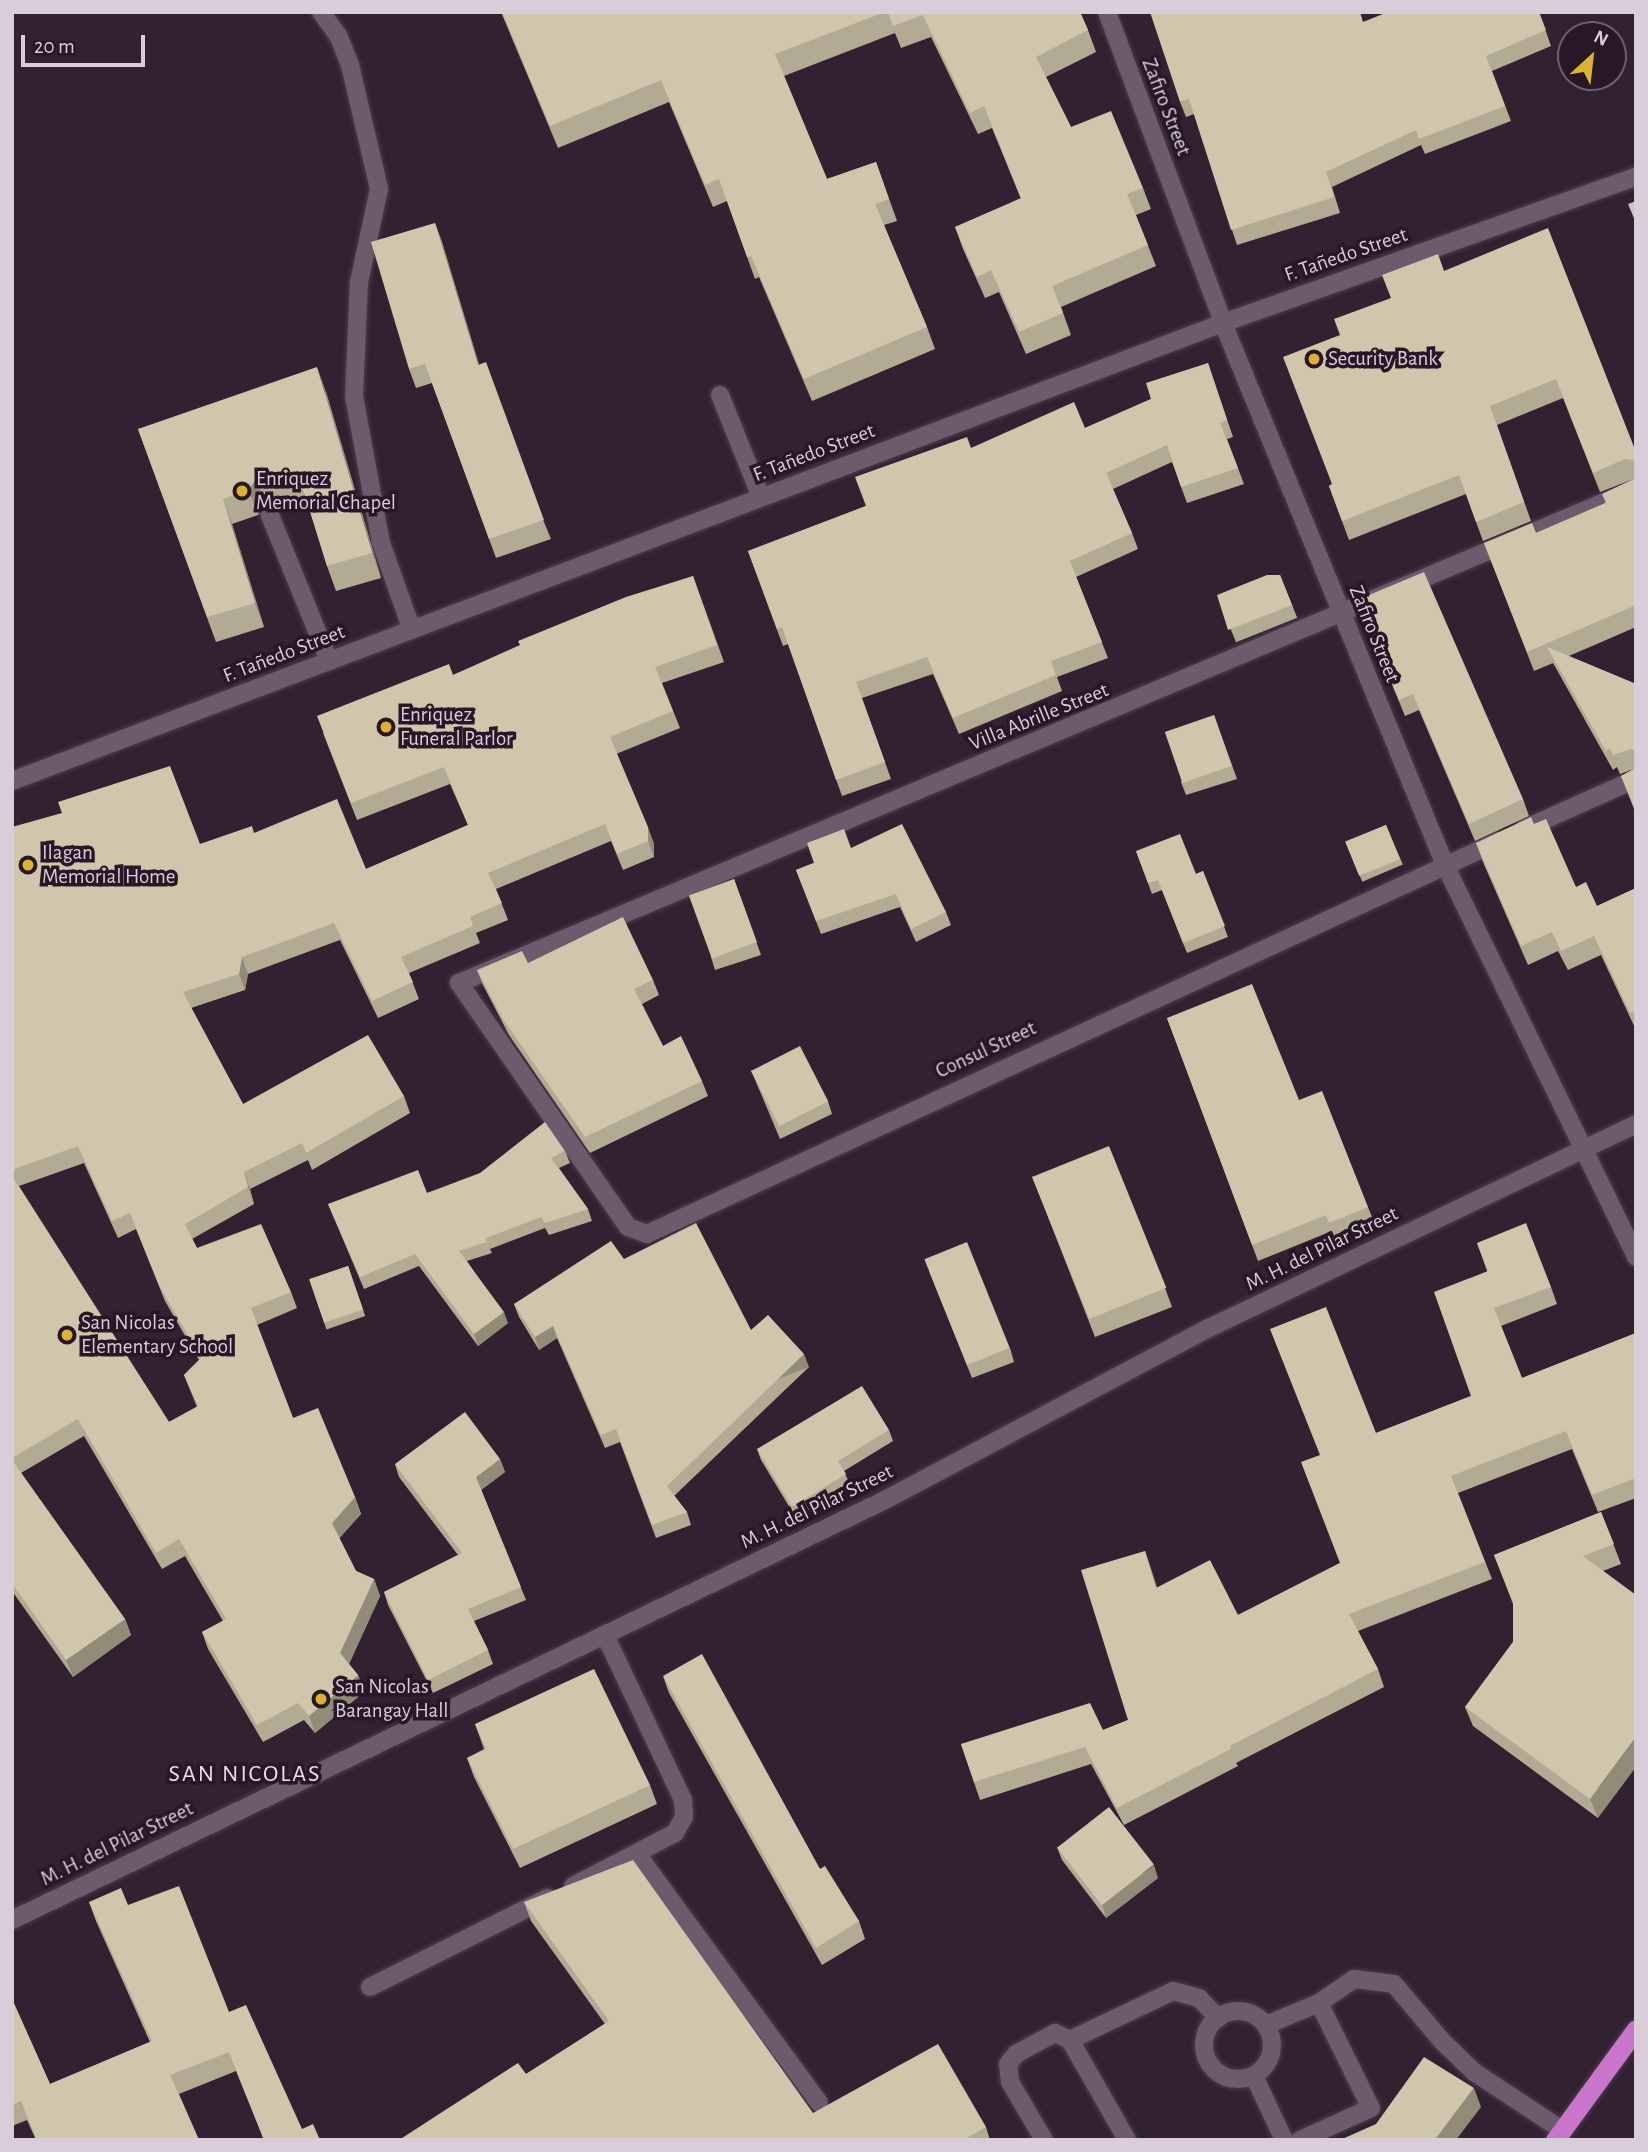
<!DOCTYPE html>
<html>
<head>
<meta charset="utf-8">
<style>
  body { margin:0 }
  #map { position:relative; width:1648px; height:2152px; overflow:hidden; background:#312131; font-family:"Alegreya Sans",sans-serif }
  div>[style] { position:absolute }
  .roads { filter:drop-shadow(0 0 2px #4b3d4b) drop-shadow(0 0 2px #4b3d4b) }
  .service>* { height:18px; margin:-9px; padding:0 9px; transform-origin:9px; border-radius:9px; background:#6d5a6d }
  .service>.ring { margin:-9px; padding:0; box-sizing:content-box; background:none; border:18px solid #6d5a6d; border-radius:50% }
  .minor>* { height:18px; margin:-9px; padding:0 9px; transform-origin:9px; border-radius:9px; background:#6d5a6d }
  .tertiary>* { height:18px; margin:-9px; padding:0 9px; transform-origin:9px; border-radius:9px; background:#6d5a6d }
  .secondary>* { height:18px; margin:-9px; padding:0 9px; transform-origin:9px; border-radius:9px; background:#6d5a6d }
  .trunk>* { height:19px; margin:-9.5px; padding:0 9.5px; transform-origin:9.5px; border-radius:9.5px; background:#c975cc }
  .wall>* { inset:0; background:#b3aa94; transform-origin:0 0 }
  .shaded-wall>* { inset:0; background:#928b78; transform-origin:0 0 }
  .building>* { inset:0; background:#d0c6ac; transform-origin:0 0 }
  .dots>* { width:19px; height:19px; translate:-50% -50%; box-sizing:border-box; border:4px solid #271727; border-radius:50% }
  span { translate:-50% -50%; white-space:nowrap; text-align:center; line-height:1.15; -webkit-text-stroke:7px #271727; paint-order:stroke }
  .street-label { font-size:21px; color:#d8cdd8 }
  .poi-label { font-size:21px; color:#d8cdd8 }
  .left { translate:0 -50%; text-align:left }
  .quarter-label { font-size:24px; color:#f0daf0; letter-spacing:2px }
  .frame { position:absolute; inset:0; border:14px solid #d8cdd8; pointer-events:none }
  .north { position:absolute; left:1557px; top:21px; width:70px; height:70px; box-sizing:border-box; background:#271727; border:2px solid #6e606e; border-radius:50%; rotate:27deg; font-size:19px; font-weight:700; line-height:28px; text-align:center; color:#d8cdd8 }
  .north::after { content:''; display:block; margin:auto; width:24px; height:32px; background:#dbb233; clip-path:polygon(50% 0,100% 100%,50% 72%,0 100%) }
  .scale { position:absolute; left:21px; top:35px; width:124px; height:32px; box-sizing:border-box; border:4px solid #d8cdd8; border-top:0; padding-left:9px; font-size:21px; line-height:24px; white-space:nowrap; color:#d8cdd8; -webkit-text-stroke:5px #271727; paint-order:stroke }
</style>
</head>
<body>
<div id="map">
  <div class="roads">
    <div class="service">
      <i style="left:321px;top:12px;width:29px;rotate:54deg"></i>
      <i style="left:338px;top:35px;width:32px;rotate:68deg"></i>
      <i style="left:350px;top:65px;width:127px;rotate:76.8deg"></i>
      <i style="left:379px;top:189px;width:95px;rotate:102.1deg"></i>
      <i style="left:359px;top:282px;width:114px;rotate:92.5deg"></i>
      <i style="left:354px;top:396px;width:149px;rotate:79.6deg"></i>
      <i style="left:381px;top:543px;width:92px;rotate:70.4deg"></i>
      <i style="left:720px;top:395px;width:110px;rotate:68.1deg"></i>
      <i style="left:269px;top:513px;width:160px;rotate:67.9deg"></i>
      <i style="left:637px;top:1854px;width:308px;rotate:53.8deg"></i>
      <i style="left:573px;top:1886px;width:115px;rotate:-27.5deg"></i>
      <i style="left:675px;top:1833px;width:18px;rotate:-61deg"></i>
      <i style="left:684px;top:1817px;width:17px;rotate:-93deg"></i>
      <i style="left:683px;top:1800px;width:183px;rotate:-115.3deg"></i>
      <i style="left:370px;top:1987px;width:199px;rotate:-26.6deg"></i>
      <i style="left:1319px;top:2003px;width:42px;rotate:-34.4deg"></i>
      <i style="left:1354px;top:1979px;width:40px;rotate:7.1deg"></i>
      <i style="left:1394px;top:1984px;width:75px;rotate:49.9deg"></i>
      <i style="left:1442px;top:2041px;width:45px;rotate:44.1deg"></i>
      <i style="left:1474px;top:2072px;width:105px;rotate:33.4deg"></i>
      <i class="ring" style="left:1204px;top:2011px;width:50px;height:50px"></i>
      <i style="left:1266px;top:2025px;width:57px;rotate:-22.5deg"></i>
      <i style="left:1319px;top:2003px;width:117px;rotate:63.7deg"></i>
      <i style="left:1371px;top:2108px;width:78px;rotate:155.7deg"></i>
      <i style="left:1070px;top:2040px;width:114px;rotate:-25.4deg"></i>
      <i style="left:1173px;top:1991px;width:27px;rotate:15deg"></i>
      <i style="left:1199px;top:1998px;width:28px;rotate:46deg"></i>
      <i style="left:1254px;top:2076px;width:71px;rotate:64.9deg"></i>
      <i style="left:1044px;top:2140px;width:67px;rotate:-120.4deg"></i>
      <i style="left:1010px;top:2082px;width:18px;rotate:-96deg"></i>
      <i style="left:1008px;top:2064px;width:13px;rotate:-51deg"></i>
      <i style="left:1016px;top:2054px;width:44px;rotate:-28.3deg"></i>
      <i style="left:1055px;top:2033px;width:17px;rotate:25deg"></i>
      <i style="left:1070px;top:2040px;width:115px;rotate:60.3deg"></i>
    </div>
    <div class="minor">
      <i style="left:1107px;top:12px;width:332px;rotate:69.5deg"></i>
      <i style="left:1223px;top:323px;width:586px;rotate:67.73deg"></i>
      <i style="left:1445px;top:865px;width:436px;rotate:64deg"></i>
      <i style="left:1524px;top:829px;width:123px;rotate:-24.1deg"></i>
      <i style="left:1499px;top:841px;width:938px;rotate:155.24deg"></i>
      <i style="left:647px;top:1234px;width:20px;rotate:-160deg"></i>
      <i style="left:628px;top:1227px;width:297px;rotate:-124.7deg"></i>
      <i style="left:459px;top:983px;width:1276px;rotate:-22.77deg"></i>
    </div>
    <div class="tertiary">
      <i style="left:12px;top:1920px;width:969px;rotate:-25.69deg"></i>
      <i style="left:885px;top:1500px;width:367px;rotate:-28deg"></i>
      <i style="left:1209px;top:1328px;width:473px;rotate:-25.5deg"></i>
    </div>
    <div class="secondary">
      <i style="left:12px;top:781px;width:1295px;rotate:-20.72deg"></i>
      <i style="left:1223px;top:323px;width:438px;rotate:-19.5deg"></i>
    </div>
    <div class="trunk">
      <i style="left:1555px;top:2140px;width:137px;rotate:-53.9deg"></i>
    </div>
  </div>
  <div class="wall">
    <i style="clip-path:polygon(501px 12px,1080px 12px,1088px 30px,1096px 52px,1046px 77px,1071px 127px,1143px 188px,1151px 209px,1136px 215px,1156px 266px,1061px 307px,1071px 335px,1026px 354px,999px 292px,985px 298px,963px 249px,955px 227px,1021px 199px,992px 128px,978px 134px,931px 37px,901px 48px,895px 33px,784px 76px,827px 179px,876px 162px,897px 221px,884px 225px,927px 327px,935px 349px,812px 401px,759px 277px,755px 279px,727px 201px,713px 207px,669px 102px,558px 148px)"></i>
    <i style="clip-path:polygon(1539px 12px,1551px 46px,1492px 71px,1511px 121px,1425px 154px,1421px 145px,1332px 187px,1340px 213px,1237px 245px,1194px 114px,1186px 117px,1180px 102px,1363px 22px)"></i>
    <i style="clip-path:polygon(435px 223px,442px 242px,479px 365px,551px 539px,496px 558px,432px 383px,416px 388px,409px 369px)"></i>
    <i style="clip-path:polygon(1444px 271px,1636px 452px,1636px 627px,1569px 656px,1636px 684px,1636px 814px,1621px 776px,1634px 769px,1620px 774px,1617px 767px,1613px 770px,1553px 663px,1534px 671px,1484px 543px,1536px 533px,1605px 503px,1634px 479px,1600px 492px,1563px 398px,1497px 425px,1531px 521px,1483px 541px,1466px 494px,1349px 540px,1329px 486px,1332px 484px,1340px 335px,1391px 298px)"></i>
    <i style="clip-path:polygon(1208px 363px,1233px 437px,1227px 439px,1244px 484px,1187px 503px,1172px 462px,1113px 489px,1132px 533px,1138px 549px,1076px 577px,1108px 658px,1057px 677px,1062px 691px,959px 734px,933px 674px,862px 698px,891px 779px,842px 796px,788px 644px,783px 646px,748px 551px,866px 506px,971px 448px,1085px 428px,1151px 399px)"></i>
    <i style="clip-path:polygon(326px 392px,381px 578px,336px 591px,327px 566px,306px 498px,279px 507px,265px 502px,258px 515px,232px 524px,264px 627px,216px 642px,138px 429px)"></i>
    <i style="left:1280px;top:575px;width:46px;height:66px;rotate:68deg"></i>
    <i style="clip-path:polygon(evenodd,693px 576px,724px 662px,662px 683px,680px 728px,616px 754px,654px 844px,654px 857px,623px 870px,611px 841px,496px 889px,508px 920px,476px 933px,480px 943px,409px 973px,419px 999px,378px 1018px,340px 940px,248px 974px,245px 990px,191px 1008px,243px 1104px,404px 1096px,410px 1113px,312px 1170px,308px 1160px,250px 1189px,254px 1204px,192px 1239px,197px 1248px,291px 1292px,297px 1308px,257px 1325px,293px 1418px,355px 1497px,361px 1514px,339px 1538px,356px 1571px,374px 1579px,380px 1596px,349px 1664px,358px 1675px,364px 1692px,315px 1733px,304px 1720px,263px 1742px,208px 1649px,202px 1632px,223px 1621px,185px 1556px,162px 1569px,84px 1436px,21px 1473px,125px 1619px,131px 1635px,73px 1677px,12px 1591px,12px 827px,200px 844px,254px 833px,366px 869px,468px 825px,450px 784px,357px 820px,323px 733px,453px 675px,693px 576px,84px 1163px,118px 1238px,136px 1229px,165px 1301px,199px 1360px,184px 1375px,197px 1407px,169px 1422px,19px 1186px,84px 1163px)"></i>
    <i style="clip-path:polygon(1357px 600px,1523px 799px,1529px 816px,1475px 841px,1419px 710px,1405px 716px)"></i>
    <i style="clip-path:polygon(1214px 715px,1237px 779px,1186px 795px,1181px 782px)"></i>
    <i style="clip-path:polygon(1534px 824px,1576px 887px,1597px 906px,1636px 888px,1636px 1030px,1601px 955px,1568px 970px,1558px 951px,1528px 965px,1483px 862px,1476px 843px)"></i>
    <i style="left:1386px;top:825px;width:43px;height:44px;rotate:67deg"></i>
    <i style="clip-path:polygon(851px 848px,946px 912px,951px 925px,916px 942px,900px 907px,821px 934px,796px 870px)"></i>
    <i style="clip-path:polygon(1136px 851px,1196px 874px,1203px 871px,1228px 937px,1187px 953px,1162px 890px,1152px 894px)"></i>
    <i style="clip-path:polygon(734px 879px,761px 955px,715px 970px,711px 957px)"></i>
    <i style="clip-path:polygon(528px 963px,653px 980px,659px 995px,642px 1004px,663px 1046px,702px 1081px,708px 1096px,590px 1153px,509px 1035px,483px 985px,477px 970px)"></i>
    <i style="clip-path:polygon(1167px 1018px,1299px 1100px,1368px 1207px,1374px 1222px,1335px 1238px,1332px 1231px,1258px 1261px)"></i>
    <i style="clip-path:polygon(751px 1070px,828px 1101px,832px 1114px,780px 1139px)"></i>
    <i style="clip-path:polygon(565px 1151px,570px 1163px,559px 1168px,588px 1209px,592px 1221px,549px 1235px,545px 1228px,490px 1249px,492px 1253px,467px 1261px,508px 1323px,478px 1346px,419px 1266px,364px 1289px,328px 1204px,427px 1193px)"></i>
    <i style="clip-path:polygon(1032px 1176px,1165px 1288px,1172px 1307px,1095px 1337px)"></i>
    <i style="clip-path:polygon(1477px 1243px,1551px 1287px,1557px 1304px,1501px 1326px,1522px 1378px,1636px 1333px,1636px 1498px,1598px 1512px,1572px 1449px,1458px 1493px,1492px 1579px,1358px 1631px,1378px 1669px,1384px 1687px,1236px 1763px,1238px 1766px,1124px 1825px,1091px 1764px,980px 1800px,961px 1744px,1103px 1730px,1128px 1720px,1145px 1551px,1157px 1587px,1238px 1615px,1340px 1563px,1376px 1433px,1471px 1396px,1487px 1271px)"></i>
    <i style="clip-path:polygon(624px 1259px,751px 1330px,809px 1367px,674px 1496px,687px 1512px,691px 1525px,656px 1538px,620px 1442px,605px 1448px,557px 1338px,539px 1350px,519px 1317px,514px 1304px)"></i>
    <i style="left:348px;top:1266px;width:53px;height:41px;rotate:71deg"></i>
    <i style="clip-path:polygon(929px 1271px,1010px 1348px,1014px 1362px,972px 1378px)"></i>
    <i style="clip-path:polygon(889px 1430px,893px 1441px,844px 1471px,850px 1485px,796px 1518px,761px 1460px,757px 1449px)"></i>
    <i style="clip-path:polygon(500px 1459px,505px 1472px,481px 1490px,526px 1600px,474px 1621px,488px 1650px,493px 1664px,433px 1693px,388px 1605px,384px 1592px,458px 1555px,399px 1477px,395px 1464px)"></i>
    <i style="clip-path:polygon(1601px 1512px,1621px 1564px,1603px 1571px,1598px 1818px,1473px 1726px,1465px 1707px,1513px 1642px,1513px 1604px,1494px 1555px)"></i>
    <i style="clip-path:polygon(663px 1676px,820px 1869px,859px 1921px,865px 1939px,822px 1965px,669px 1693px)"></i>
    <i style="clip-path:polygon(475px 1724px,650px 1785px,657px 1804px,520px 1868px,474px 1777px,467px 1758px,484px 1749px)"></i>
    <i style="clip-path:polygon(1057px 1847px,1158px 1878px,1106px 1918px,1062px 1860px)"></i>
    <i style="clip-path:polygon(89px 1902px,128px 1905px,229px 2012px,302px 2129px,320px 2140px,264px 2140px,236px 2071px,179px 2094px,199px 2140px,36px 2140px,27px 2120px,12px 2126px,12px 1999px,50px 2084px,150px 2042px,96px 1921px)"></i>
    <i style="clip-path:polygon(524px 1902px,813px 2113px,986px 2127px,990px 2140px,399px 2140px,526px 2074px,605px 2024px,531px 1921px)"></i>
  </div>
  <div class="shaded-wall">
    <i style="clip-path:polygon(435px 223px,442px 242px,485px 384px,478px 365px)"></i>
    <i style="clip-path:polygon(317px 367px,326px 392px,381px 578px,372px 553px)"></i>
    <i style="clip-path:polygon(256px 478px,265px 502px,258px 515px,249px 490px)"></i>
    <i style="clip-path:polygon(223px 499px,232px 524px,264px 627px,255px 603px)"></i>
    <i style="clip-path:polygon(648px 827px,654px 844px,654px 857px,648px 841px)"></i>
    <i style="clip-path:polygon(242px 957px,248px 974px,245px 990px,239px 974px)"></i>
    <i style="clip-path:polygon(244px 1172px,250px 1189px,254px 1204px,248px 1187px)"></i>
    <i style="clip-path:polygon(504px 1312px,508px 1323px,478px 1346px,474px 1334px)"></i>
    <i style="clip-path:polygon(553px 1326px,557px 1338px,539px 1350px,535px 1337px)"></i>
    <i style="left:804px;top:1354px;width:14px;height:190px;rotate:69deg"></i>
    <i style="clip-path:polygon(500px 1459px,505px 1472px,481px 1490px,476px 1477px)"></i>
    <i style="clip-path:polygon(355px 1497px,361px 1514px,338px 1540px,332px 1523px)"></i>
    <i style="clip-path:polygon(1145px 1551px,1151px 1569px,1162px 1605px,1156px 1588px)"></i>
    <i style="clip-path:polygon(374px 1579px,380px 1596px,346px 1670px,340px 1653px)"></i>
    <i style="clip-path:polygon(125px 1619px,131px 1635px,73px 1677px,66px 1660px)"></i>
    <i style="clip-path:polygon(358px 1675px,364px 1692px,315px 1733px,309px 1716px)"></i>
    <i style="clip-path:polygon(1636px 1737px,1636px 1767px,1598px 1818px,1590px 1799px)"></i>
    <i style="clip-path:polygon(1154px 1865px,1158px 1878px,1106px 1918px,1102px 1904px)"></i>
    <i style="clip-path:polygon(1474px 2088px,1481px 2107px,1456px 2140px,1435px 2140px)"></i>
  </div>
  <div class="building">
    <i style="clip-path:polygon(502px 12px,885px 12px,775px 54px,827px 179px,876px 162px,889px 199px,875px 204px,927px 327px,804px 379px,751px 256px,747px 257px,719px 179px,705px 185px,661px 80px,550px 126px)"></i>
    <i style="clip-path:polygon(888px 12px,1080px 12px,1088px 30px,1036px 57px,1071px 127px,1111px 111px,1143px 188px,1127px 194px,1148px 245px,1052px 286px,1063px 313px,1019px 332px,991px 270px,977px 277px,955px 227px,1021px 198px,984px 106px,970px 113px,923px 15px,893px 26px)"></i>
    <i style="clip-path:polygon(1150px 12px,1360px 12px,1363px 22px,1388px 12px,1539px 12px,1546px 30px,1486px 56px,1505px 106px,1419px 139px,1416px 130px,1326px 172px,1334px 197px,1231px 230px,1189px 99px,1180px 102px)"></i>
    <i style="clip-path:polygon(1636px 201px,1636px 223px,1628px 204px)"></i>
    <i style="clip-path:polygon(435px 223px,478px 365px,486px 362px,544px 520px,489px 539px,425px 364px,409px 369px,371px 242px)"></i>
    <i style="clip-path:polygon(1548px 228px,1636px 452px,1636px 461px,1625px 459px,1593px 473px,1556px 379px,1490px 406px,1524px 502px,1476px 522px,1459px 475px,1342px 521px,1329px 486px,1332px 484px,1283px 357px,1340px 335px,1334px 319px,1391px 298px,1382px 275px,1438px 254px,1444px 271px)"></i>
    <i style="clip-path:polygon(1208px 363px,1227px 420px,1220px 423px,1238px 468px,1181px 487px,1167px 445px,1106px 473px,1132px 533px,1070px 561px,1102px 642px,1051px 661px,1056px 675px,953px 718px,927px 657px,856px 682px,885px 762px,836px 780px,782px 627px,777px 629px,748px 551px,866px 506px,855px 477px,967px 437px,971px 448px,1074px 402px,1085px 428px,1151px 399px,1146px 383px)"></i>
    <i style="clip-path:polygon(317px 367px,372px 553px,327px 566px,298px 473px,270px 483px,256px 478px,249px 490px,223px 499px,255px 603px,207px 617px,138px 429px)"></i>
    <i style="clip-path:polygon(1636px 478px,1636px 605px,1527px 652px,1484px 543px,1532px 523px,1536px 533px,1606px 503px,1602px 494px)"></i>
    <i style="clip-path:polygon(1424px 572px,1523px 799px,1469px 824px,1413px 694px,1399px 700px,1357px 600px)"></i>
    <i style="clip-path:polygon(1267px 575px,1280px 575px,1292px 605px,1228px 630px,1217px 595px)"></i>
    <i style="clip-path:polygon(693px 576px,717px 645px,655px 667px,673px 711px,610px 737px,648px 827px,648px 841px,617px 854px,605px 824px,488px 873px,502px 903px,470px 917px,473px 926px,401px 957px,413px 982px,372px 1001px,334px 923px,242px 957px,239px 974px,183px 992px,243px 1104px,368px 1035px,404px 1096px,306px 1153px,302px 1143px,244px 1172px,248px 1187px,185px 1224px,197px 1248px,261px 1224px,291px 1292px,251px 1308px,293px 1418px,318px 1408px,355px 1497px,332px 1523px,356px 1571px,374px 1579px,340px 1653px,358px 1675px,309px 1716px,298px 1703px,257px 1725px,202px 1632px,226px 1619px,179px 1539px,156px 1553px,78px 1419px,12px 1458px,12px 1176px,169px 1422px,198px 1406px,184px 1375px,201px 1358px,159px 1285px,130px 1213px,112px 1221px,78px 1146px,12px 1170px,12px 827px,62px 813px,58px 802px,170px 766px,200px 844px,252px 826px,254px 833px,337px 799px,366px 869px,468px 825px,444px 767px,351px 803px,317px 716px,449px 664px,453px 675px,520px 645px,518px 641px,626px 597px)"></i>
    <i style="clip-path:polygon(1547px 647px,1636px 684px,1636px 752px,1631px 749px,1613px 755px,1610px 748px,1606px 751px)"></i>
    <i style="left:1214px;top:715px;width:54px;height:52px;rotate:71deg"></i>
    <i style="clip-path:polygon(1636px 768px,1636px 812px,1621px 776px)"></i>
    <i style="clip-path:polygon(1531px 817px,1534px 824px,1546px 819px,1576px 887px,1586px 882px,1597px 906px,1636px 888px,1636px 1010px,1630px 1013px,1594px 936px,1561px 951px,1552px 932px,1521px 946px,1476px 843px)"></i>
    <i style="clip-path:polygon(902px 824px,946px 912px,911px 929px,896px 894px,816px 921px,796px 870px,814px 863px,807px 843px,844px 829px,851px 848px)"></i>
    <i style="left:1386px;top:825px;width:37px;height:44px;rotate:68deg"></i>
    <i style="clip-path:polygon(1180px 834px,1196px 874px,1203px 871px,1225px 926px,1183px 943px,1158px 880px,1148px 883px,1136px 851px)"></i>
    <i style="left:734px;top:879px;width:67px;height:48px;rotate:70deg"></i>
    <i style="clip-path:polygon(623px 917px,653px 980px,634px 989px,663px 1046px,681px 1036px,702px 1081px,585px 1137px,503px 1019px,477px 970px,522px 951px,528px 963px)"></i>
    <i style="clip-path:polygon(1252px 984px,1299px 1100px,1322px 1091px,1368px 1207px,1329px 1223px,1326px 1215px,1252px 1245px,1167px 1018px)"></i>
    <i style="left:800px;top:1046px;width:62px;height:55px;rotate:63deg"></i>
    <i style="clip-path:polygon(545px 1122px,565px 1151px,551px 1158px,588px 1209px,545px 1223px,541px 1217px,486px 1238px,487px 1242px,459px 1251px,504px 1312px,474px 1334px,415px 1254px,360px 1277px,328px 1204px,418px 1170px,427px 1193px,480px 1173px)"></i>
    <i style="left:1109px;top:1146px;width:153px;height:83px;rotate:68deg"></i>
    <i style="clip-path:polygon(696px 1223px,751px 1330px,768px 1315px,804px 1354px,667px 1486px,687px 1512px,652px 1525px,616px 1429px,601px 1435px,553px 1326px,535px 1337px,514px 1304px,611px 1241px,624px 1259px)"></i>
    <i style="clip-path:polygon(1526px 1223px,1551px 1287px,1494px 1308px,1522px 1378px,1636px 1333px,1636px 1478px,1592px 1495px,1566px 1431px,1451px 1476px,1485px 1562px,1349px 1614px,1378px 1669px,1230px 1746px,1231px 1749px,1117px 1808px,1085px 1747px,974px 1782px,961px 1744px,1090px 1703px,1103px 1730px,1128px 1720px,1081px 1570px,1145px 1551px,1156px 1588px,1210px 1560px,1238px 1615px,1340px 1563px,1301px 1462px,1320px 1455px,1270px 1329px,1326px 1307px,1376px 1433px,1471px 1396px,1434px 1292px,1488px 1271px,1477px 1243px)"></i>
    <i style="left:967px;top:1242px;width:114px;height:46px;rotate:68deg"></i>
    <i style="left:348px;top:1266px;width:46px;height:41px;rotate:71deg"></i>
    <i style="clip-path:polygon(862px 1386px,889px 1430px,838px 1461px,846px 1474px,792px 1507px,757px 1449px)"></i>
    <i style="clip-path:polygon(465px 1412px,500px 1459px,476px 1477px,521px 1587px,468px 1609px,488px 1650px,428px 1680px,384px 1592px,462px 1553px,395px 1464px)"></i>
    <i style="clip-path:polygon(12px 1460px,125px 1619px,66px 1660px,12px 1583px)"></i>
    <i style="clip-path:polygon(1601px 1512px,1614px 1544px,1583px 1556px,1636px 1595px,1636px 1737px,1590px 1799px,1465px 1707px,1513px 1642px,1513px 1602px,1494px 1555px)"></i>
    <i style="clip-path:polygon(702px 1654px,820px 1869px,825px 1866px,859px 1921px,816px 1948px,663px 1676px)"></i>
    <i style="clip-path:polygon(594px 1669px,650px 1785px,513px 1849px,467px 1758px,486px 1749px,475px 1724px)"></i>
    <i style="left:1109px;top:1807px;width:73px;height:66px;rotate:52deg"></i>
    <i style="clip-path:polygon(633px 1860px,813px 2113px,938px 2044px,986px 2127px,963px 2140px,399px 2140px,518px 2063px,526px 2074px,609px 2021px,524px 1902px)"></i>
    <i style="clip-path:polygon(179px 1886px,229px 2012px,246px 2005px,302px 2129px,313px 2124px,320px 2140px,264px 2140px,229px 2052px,170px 2075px,199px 2140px,37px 2140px,21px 2101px,12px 2105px,12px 1999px,50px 2084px,152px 2041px,89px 1902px,121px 1888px,128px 1905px)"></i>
    <i style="clip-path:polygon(1424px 2057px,1474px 2088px,1435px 2140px,1340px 2140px,1376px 2124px)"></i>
  </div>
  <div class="dots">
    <i style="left:1314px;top:359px;background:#dbb233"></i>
    <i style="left:242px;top:491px;background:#dbb233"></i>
    <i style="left:386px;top:727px;background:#dbb233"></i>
    <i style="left:28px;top:865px;background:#dbb233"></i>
    <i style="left:67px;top:1335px;background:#dbb233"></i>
    <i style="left:321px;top:1699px;background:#dbb233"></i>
  </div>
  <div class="street-label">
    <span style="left:1166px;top:107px;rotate:69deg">Zafiro Street</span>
    <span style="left:1346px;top:255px;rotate:-19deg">F. Tañedo Street</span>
    <span style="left:814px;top:453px;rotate:-21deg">F. Tañedo Street</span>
    <span style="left:1374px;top:634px;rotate:68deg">Zafiro Street</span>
    <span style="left:284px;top:654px;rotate:-21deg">F. Tañedo Street</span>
    <span style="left:1039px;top:717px;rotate:-22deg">Villa Abrille Street</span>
    <span style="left:986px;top:1050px;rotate:-25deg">Consul Street</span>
    <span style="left:1322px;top:1249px;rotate:-26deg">M. H. del Pilar Street</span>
    <span style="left:817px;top:1507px;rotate:-26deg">M. H. del Pilar Street</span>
    <span style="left:117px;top:1844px;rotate:-26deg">M. H. del Pilar Street</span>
  </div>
  <div class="poi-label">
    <span class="left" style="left:1328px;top:359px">Security Bank</span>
    <span class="left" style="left:256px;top:491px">Enriquez<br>Memorial Chapel</span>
    <span class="left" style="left:400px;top:727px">Enriquez<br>Funeral Parlor</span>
    <span class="left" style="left:42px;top:865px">Ilagan<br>Memorial Home</span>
    <span class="left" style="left:81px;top:1335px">San Nicolas<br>Elementary School</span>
    <span class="left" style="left:335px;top:1699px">San Nicolas<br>Barangay Hall</span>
  </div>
  <div class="quarter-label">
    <span style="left:245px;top:1775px">SAN NICOLAS</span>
  </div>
  <div class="frame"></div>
  <div class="north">N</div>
  <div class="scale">20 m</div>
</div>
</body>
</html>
